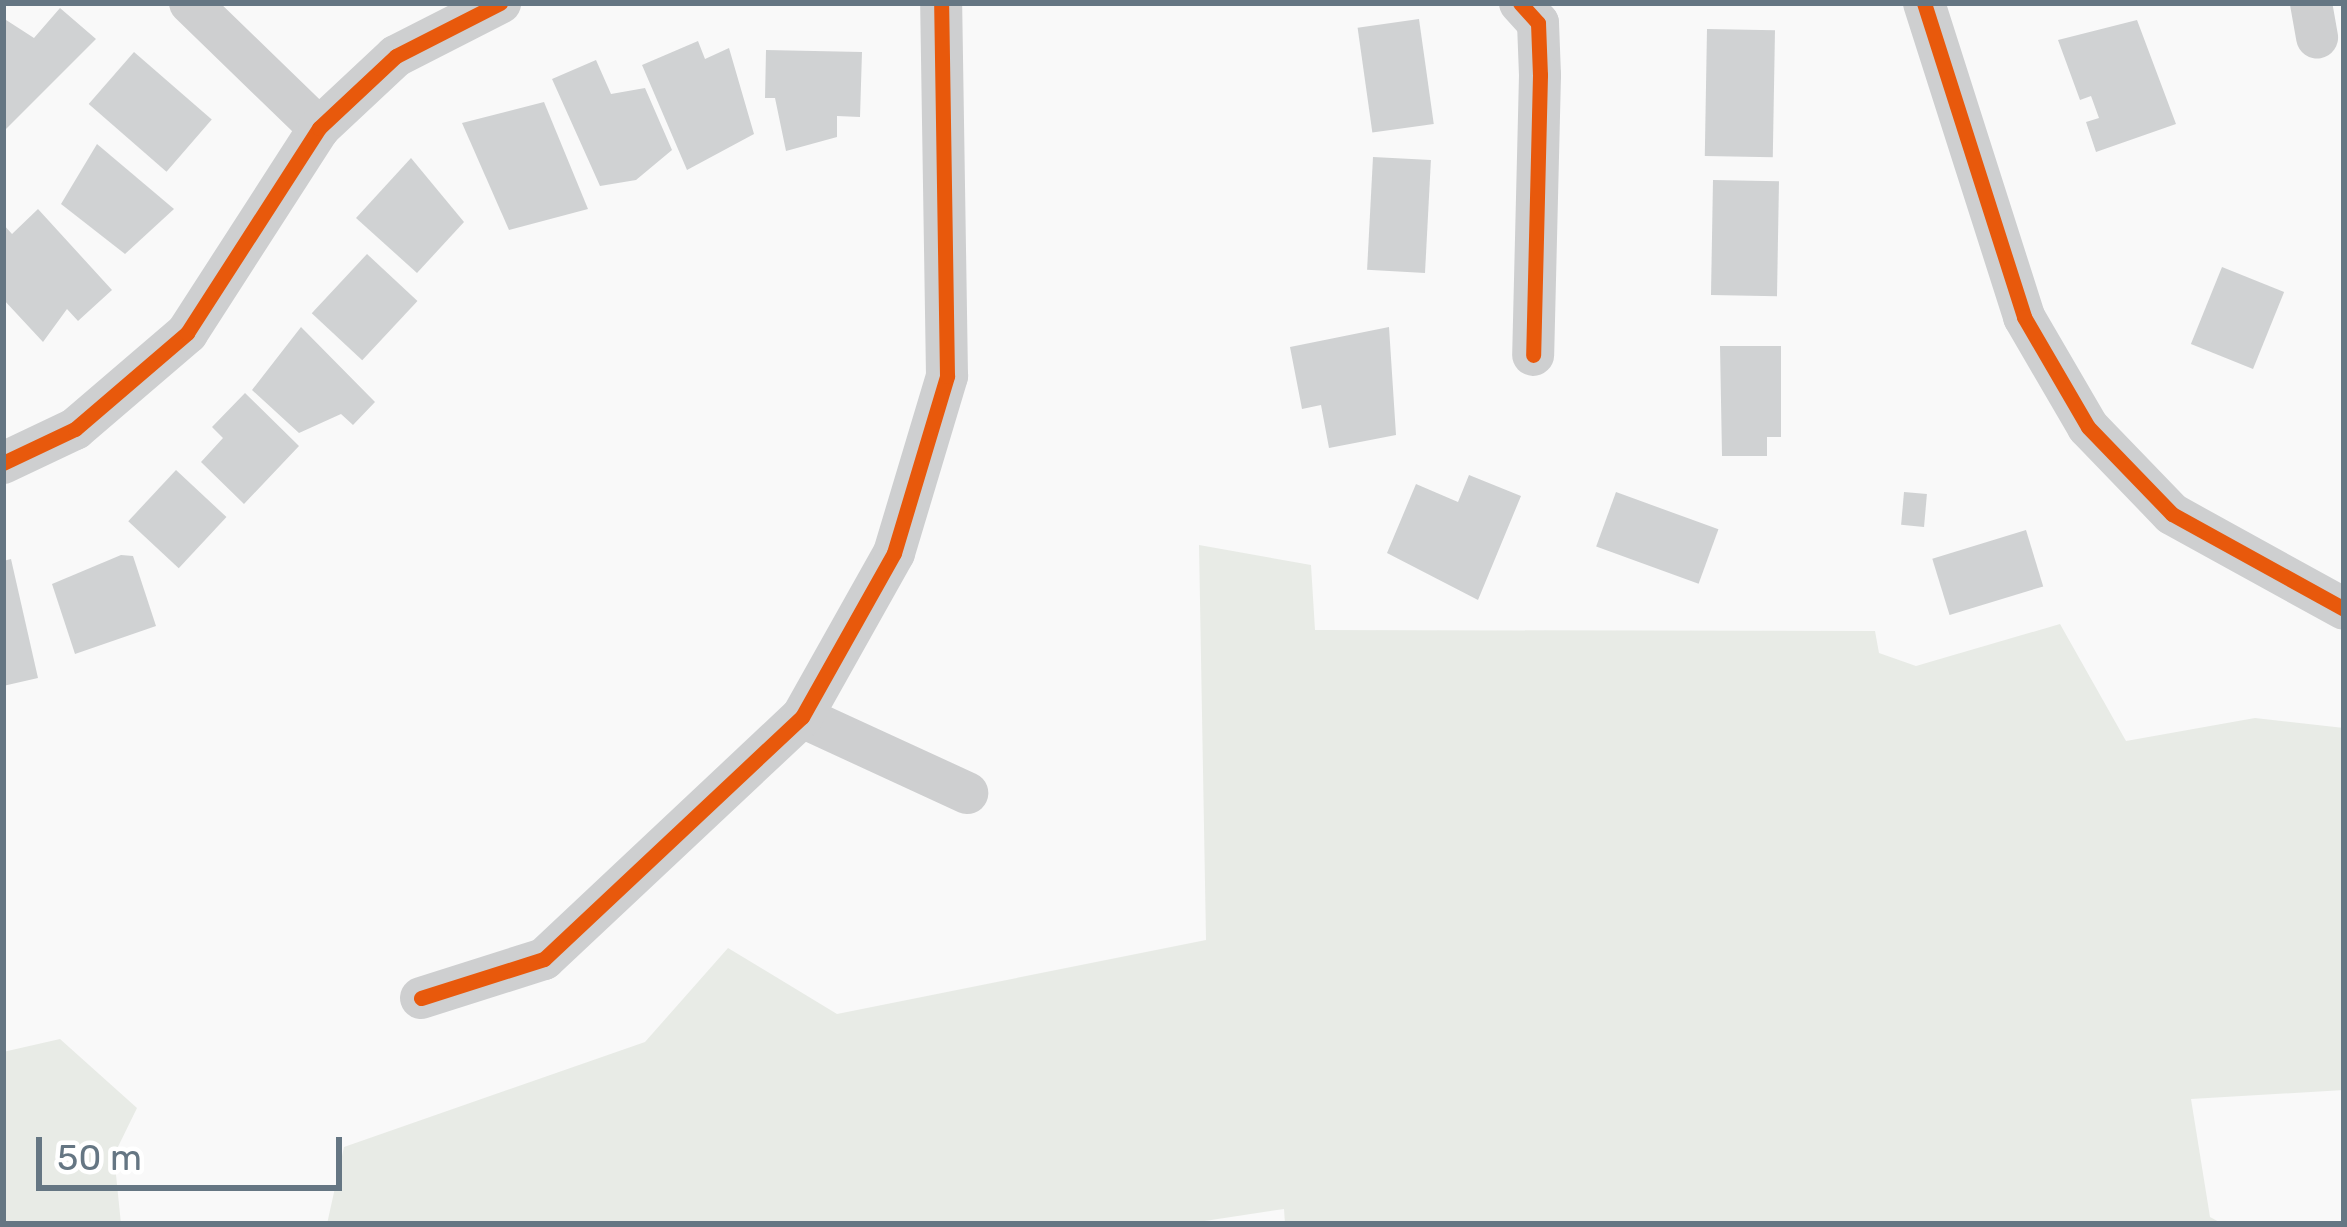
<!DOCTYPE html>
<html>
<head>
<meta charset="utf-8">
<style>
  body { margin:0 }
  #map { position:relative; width:2347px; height:1227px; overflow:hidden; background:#f9f9f9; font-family:Rubik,sans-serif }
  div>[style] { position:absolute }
  .green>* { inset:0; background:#e8ebe6 }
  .building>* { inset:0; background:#d0d2d3; transform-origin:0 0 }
  .minor>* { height:42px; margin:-21px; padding:0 21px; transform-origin:21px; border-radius:21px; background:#cecfd0 }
  .cycleway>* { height:15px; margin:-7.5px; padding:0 7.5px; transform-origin:7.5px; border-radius:7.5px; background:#e8590c }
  span { translate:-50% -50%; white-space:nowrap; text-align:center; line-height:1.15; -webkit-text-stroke:12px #fff; paint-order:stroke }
  .frame { position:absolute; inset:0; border:6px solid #657683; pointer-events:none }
  .scale { position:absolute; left:36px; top:1137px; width:306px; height:54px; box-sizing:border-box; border:6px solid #657683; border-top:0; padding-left:15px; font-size:36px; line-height:42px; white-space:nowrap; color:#657683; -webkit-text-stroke:9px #fff; paint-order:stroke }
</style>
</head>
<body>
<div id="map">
  <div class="green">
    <i style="clip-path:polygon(1199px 545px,1311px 565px,1315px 630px,1875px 631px,1879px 653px,1916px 666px,2060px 624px,2126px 741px,2255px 718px,2344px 728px,2344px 1090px,2191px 1099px,2210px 1217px,2223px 1224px,1285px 1224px,1284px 1209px,1185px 1224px,327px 1224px,344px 1147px,645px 1042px,728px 948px,837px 1014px,1206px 940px)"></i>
    <i style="clip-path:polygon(60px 1039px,137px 1108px,114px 1155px,121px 1224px,3px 1224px,3px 1052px)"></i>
  </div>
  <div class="building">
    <i style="clip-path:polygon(60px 8px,96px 39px,3px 132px,3px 18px,34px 38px)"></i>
    <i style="left:1419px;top:19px;width:106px;height:62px;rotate:82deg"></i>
    <i style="clip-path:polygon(2137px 20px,2176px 124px,2096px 152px,2086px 122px,2099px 118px,2091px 96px,2080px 100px,2058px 40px)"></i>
    <i style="left:1707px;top:29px;width:68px;height:127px;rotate:1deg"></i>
    <i style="clip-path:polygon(698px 41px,705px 59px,729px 48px,754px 134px,687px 170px,642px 65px)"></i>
    <i style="clip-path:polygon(766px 50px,862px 52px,860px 117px,837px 116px,837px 137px,786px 151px,775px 98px,765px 98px)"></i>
    <i style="left:134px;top:52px;width:103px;height:69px;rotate:41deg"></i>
    <i style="clip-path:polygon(596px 60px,611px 94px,645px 88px,672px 150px,636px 180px,600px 186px,552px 79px)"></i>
    <i style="clip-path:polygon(544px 102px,588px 209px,509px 230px,462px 123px)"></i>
    <i style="clip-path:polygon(97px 144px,174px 209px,125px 254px,61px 204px)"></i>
    <i style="left:1373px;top:157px;width:58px;height:113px;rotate:3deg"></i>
    <i style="clip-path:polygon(411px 158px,464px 222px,417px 273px,356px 218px)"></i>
    <i style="left:1713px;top:180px;width:66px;height:115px;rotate:1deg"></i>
    <i style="clip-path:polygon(38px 209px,112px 290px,78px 321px,67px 309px,43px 342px,3px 299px,3px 224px,12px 234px)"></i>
    <i style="left:367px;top:254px;width:69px;height:81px;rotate:43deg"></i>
    <i style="left:2222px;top:267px;width:67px;height:83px;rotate:22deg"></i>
    <i style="clip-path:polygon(301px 327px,375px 402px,353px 425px,341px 414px,299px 433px,252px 390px)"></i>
    <i style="clip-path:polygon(1389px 327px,1396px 435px,1329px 448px,1321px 405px,1302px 409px,1290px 347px)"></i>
    <i style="clip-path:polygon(1720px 346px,1781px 346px,1781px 437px,1767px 437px,1767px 456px,1722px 456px)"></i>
    <i style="clip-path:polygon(245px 393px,299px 446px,244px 504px,201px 462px,223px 438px,212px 427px)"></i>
    <i style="left:176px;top:470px;width:69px;height:70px;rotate:43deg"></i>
    <i style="clip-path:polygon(1469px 475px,1521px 496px,1478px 600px,1387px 553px,1416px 484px,1458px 502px)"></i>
    <i style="left:1616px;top:492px;width:109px;height:58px;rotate:20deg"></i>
    <i style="left:1904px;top:492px;width:23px;height:33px;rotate:5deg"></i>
    <i style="left:2026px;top:530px;width:59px;height:98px;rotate:73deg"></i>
    <i style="clip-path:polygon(121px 555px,133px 556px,156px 626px,75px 654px,52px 584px)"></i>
    <i style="clip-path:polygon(11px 559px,38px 678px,3px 686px,3px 561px)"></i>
  </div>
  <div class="minor">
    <i style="left:190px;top:3px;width:180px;rotate:44.1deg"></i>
    <i style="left:1520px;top:3px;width:27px;rotate:48deg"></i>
    <i style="left:1538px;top:23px;width:52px;rotate:87.8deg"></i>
    <i style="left:1540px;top:75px;width:280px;rotate:91.4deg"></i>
    <i style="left:1924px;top:3px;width:330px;rotate:72.3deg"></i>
    <i style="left:2024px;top:317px;width:127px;rotate:59.8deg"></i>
    <i style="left:2088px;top:427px;width:121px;rotate:46deg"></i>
    <i style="left:2172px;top:514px;width:196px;rotate:28.9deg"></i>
    <i style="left:2311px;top:3px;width:35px;rotate:80deg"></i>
    <i style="left:3px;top:463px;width:80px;rotate:-25.3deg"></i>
    <i style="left:75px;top:429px;width:148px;rotate:-40.6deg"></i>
    <i style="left:187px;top:333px;width:244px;rotate:-57.2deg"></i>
    <i style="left:319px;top:128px;width:105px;rotate:-43.1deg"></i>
    <i style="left:396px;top:56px;width:117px;rotate:-27deg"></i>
    <i style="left:802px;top:717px;width:182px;rotate:24.7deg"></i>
    <i style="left:421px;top:998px;width:129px;rotate:-17.6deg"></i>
    <i style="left:544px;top:959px;width:354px;rotate:-43.2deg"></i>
    <i style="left:802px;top:717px;width:188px;rotate:-60.7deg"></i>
    <i style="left:894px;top:553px;width:185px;rotate:-73.3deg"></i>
    <i style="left:947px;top:376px;width:373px;rotate:-90.9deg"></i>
  </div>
  <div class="cycleway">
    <i style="left:1520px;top:3px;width:27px;rotate:48deg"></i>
    <i style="left:1538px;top:23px;width:52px;rotate:87.8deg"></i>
    <i style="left:1540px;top:75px;width:280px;rotate:91.4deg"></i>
    <i style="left:1924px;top:3px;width:330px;rotate:72.3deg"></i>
    <i style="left:2024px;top:317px;width:127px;rotate:59.8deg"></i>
    <i style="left:2088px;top:427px;width:121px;rotate:46deg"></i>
    <i style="left:2172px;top:514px;width:196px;rotate:28.9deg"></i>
    <i style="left:3px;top:463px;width:80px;rotate:-25.3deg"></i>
    <i style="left:75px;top:429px;width:148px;rotate:-40.6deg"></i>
    <i style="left:187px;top:333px;width:244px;rotate:-57.2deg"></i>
    <i style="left:319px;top:128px;width:105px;rotate:-43.1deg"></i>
    <i style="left:396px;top:56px;width:117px;rotate:-27deg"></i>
    <i style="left:421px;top:998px;width:129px;rotate:-17.6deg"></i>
    <i style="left:544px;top:959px;width:354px;rotate:-43.2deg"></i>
    <i style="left:802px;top:717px;width:188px;rotate:-60.7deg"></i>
    <i style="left:894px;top:553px;width:185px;rotate:-73.3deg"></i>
    <i style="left:947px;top:376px;width:373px;rotate:-90.9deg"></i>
  </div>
  <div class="frame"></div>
  <div class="scale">50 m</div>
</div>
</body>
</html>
